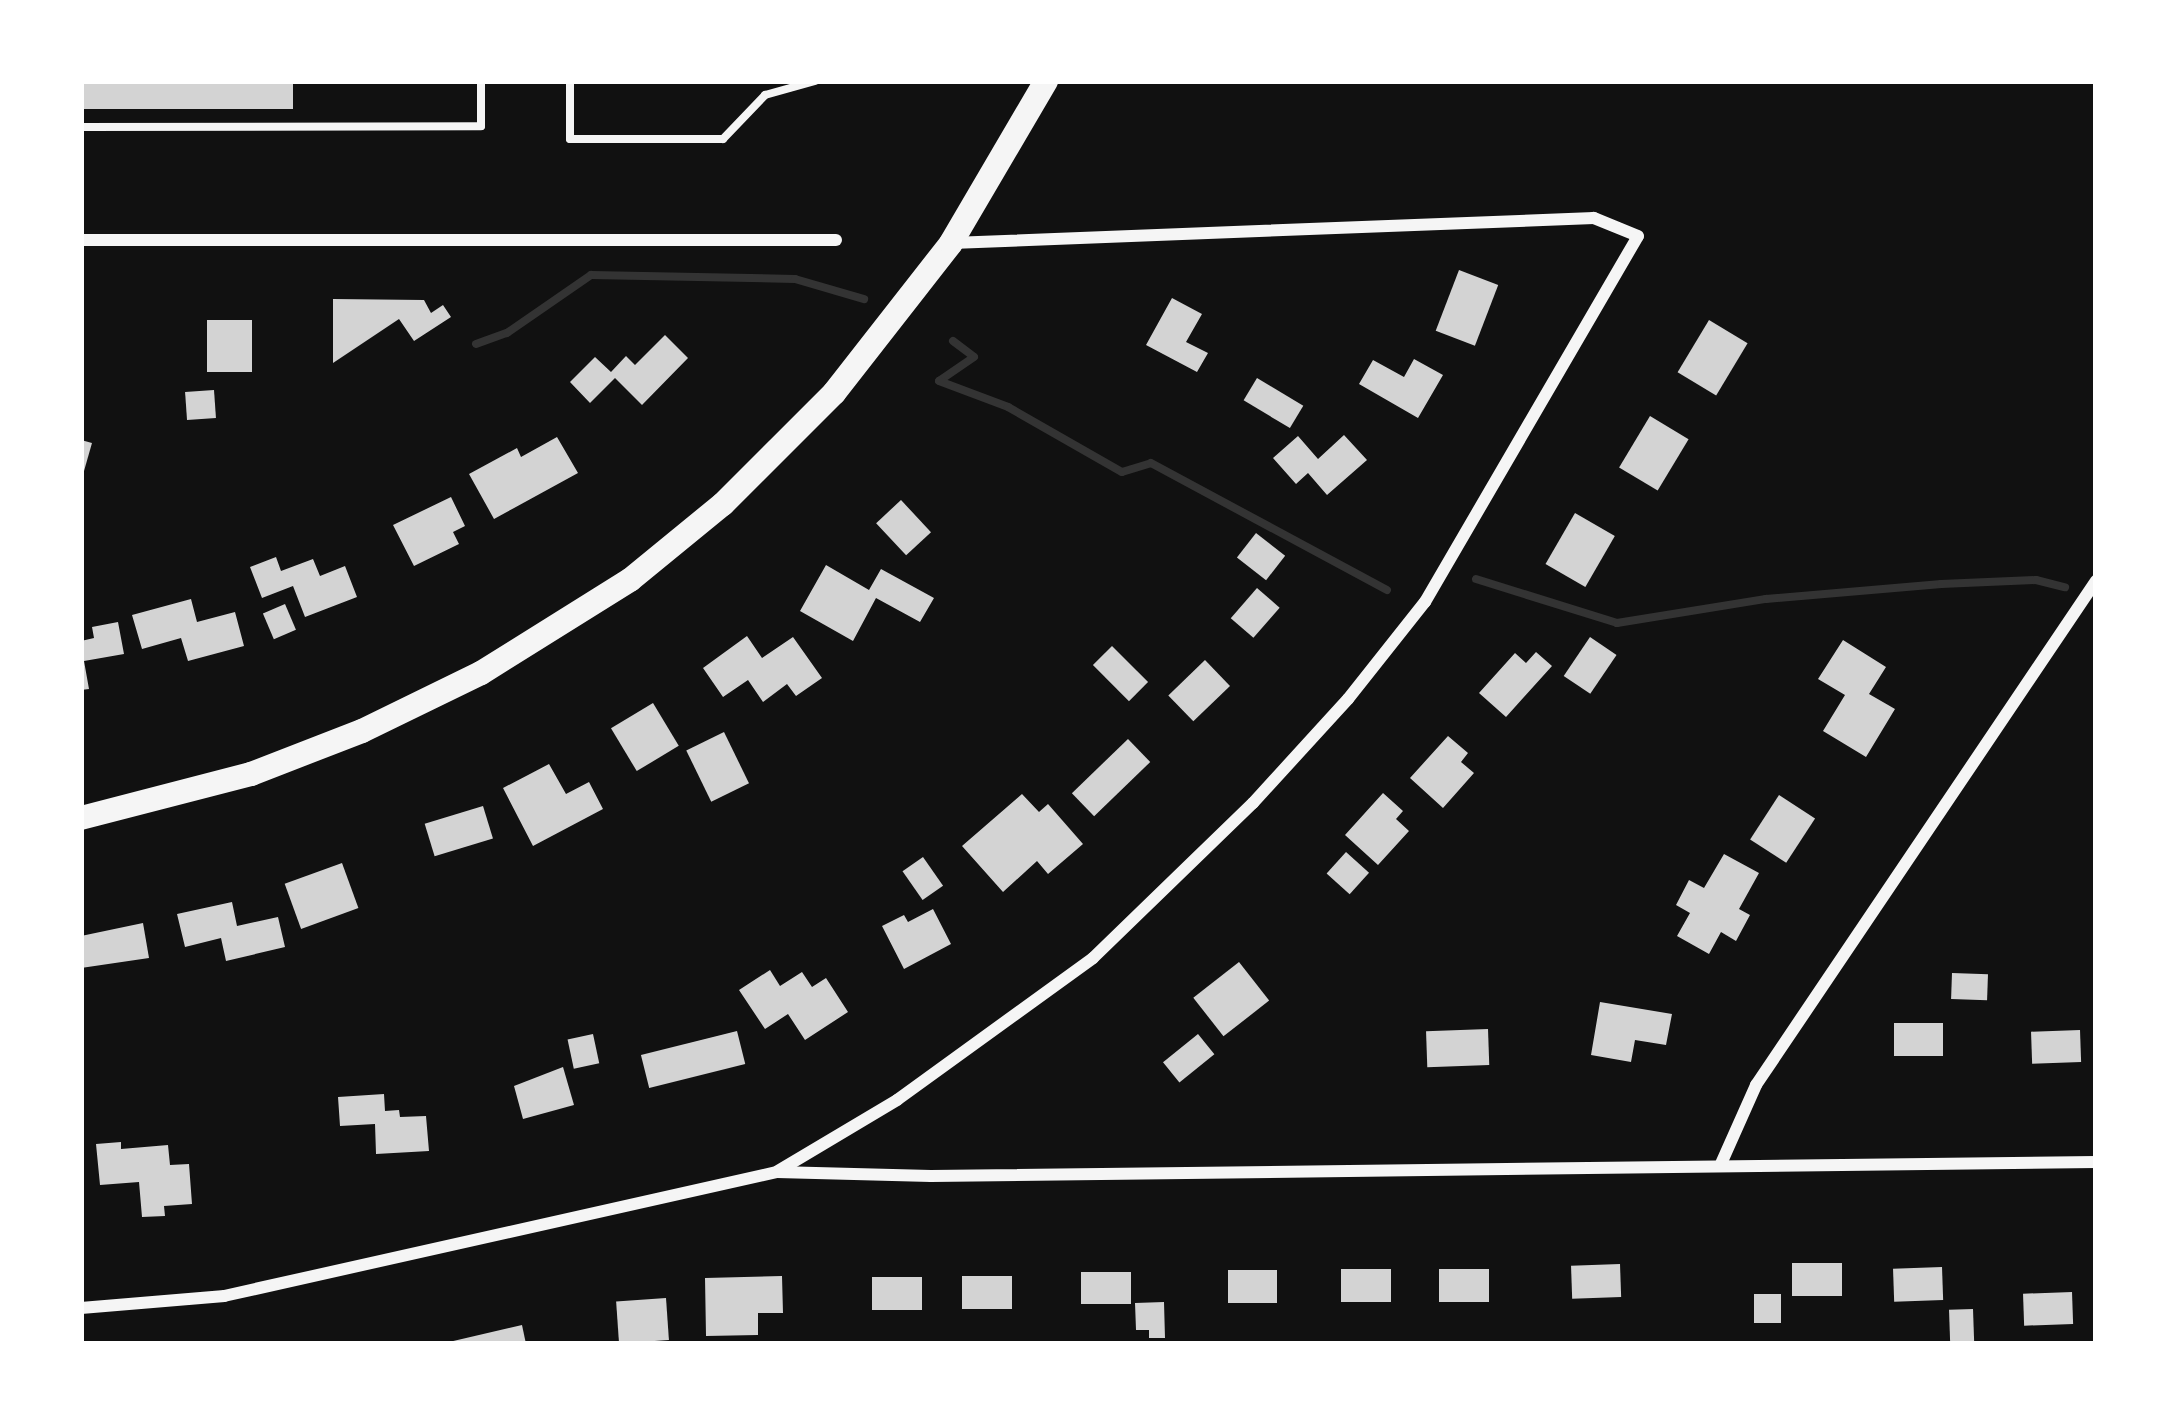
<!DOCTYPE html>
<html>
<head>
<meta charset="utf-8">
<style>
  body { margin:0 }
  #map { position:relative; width:2177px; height:1425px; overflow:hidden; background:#111; font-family:Spectral,serif }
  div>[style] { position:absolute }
  .stream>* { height:8px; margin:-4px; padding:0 4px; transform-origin:4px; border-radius:4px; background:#333 }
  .building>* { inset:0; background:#d3d3d3; transform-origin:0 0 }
  .service>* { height:8px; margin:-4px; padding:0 4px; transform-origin:4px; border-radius:4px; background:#f5f5f5 }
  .minor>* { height:12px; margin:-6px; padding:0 6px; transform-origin:6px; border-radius:6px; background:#f5f5f5 }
  .primary>* { height:24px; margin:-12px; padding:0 12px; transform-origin:12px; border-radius:12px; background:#f5f5f5 }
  span { translate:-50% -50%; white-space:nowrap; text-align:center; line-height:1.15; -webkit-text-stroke:12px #fff; paint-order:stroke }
  .frame { position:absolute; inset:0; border:84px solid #fff; pointer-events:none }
</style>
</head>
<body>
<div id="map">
  <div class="stream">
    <i style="left:953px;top:341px;width:26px;rotate:37deg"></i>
    <i style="left:974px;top:357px;width:42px;rotate:145.6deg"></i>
    <i style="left:939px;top:381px;width:74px;rotate:20.6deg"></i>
    <i style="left:1008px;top:407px;width:131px;rotate:29.7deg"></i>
    <i style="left:1122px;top:472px;width:30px;rotate:-17deg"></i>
    <i style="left:1151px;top:463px;width:268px;rotate:28.3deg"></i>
    <i style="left:476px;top:344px;width:33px;rotate:-20deg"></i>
    <i style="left:507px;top:333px;width:102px;rotate:-34.6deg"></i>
    <i style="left:591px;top:275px;width:204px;rotate:1.1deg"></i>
    <i style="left:795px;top:279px;width:72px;rotate:16.2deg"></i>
    <i style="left:1476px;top:579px;width:148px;rotate:17.3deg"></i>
    <i style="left:1617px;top:623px;width:151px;rotate:-9.2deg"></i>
    <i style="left:1766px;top:599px;width:176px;rotate:-4.9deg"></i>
    <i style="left:1941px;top:584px;width:95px;rotate:-2.4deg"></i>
    <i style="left:2036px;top:580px;width:30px;rotate:14deg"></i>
  </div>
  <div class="building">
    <i style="left:81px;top:81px;width:212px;height:28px"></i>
    <i style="left:1459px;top:270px;width:42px;height:65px;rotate:21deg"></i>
    <i style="clip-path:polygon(1172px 298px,1202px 314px,1186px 342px,1208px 353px,1197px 372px,1146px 345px)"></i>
    <i style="clip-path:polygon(333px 299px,424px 300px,431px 313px,443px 305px,451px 317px,414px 341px,399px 319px,333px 363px)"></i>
    <i style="left:252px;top:320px;width:52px;height:45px;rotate:90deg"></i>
    <i style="left:1709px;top:320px;width:45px;height:61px;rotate:31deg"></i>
    <i style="clip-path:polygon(665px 335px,688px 358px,642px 405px,615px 378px,590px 403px,570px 382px,595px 357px,611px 372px,626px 356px,635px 365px)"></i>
    <i style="clip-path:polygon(1414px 359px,1443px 375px,1418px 418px,1359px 384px,1373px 360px,1404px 377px)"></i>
    <i style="left:1257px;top:378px;width:54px;height:26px;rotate:31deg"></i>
    <i style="left:214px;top:390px;width:28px;height:29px;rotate:86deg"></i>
    <i style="left:1650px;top:416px;width:45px;height:60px;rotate:31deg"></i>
    <i style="clip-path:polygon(1344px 435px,1367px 460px,1327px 495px,1308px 473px,1296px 484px,1273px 458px,1298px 436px,1318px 459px)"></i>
    <i style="clip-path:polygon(557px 437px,578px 473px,494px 519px,469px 474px,517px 448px,521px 457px)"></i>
    <i style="clip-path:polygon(81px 440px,92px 443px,82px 478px,81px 478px)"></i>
    <i style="clip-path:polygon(451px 497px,465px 526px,453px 532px,459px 544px,414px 566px,393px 525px)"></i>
    <i style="left:901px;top:500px;width:44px;height:34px;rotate:47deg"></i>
    <i style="left:1575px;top:513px;width:46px;height:59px;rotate:30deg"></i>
    <i style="left:1256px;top:533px;width:37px;height:31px;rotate:38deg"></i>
    <i style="clip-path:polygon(276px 557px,281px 571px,313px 559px,320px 576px,345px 566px,357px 597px,305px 617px,293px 586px,262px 598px,250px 567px)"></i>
    <i style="clip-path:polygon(826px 565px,869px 590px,881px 569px,934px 598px,920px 622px,876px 598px,853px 641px,800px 611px)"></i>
    <i style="left:1257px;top:588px;width:30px;height:40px;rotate:41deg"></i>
    <i style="clip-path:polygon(191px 599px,197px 622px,235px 612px,244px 646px,188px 661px,181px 638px,142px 649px,132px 615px)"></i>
    <i style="left:285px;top:604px;width:28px;height:24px;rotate:67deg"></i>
    <i style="clip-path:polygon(118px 622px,124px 654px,84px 661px,89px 689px,81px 690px,81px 641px,94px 638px,92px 627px)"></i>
    <i style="clip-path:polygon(747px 636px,762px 658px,793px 637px,822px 678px,796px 696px,787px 684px,763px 702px,748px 680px,723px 697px,703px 668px)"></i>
    <i style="left:1590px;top:637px;width:32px;height:47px;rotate:34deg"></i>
    <i style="clip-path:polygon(1843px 640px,1886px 667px,1869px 694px,1895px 709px,1866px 757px,1823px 731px,1845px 695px,1818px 679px)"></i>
    <i style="left:1112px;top:646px;width:51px;height:27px;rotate:45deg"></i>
    <i style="clip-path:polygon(1536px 652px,1552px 666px,1506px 717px,1479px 693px,1515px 653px,1526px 663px)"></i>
    <i style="left:1205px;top:660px;width:36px;height:51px;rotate:46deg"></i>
    <i style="left:653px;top:703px;width:50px;height:49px;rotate:59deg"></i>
    <i style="left:724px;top:732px;width:57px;height:42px;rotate:64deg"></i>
    <i style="clip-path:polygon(1448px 736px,1468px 753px,1461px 762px,1474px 773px,1443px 808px,1410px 778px)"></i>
    <i style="left:1128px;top:739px;width:32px;height:78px;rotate:46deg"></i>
    <i style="clip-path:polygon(549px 764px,566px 794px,589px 782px,603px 809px,533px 846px,503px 788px)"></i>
    <i style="clip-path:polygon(1383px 793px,1403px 811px,1396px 819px,1409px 831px,1378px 865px,1345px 835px)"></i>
    <i style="clip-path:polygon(1022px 794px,1039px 812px,1048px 804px,1083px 844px,1048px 874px,1037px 861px,1003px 892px,962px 846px)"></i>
    <i style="left:1779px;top:795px;width:43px;height:53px;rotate:33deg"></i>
    <i style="left:483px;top:806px;width:34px;height:61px;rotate:73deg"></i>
    <i style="left:1346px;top:852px;width:31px;height:29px;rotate:42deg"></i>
    <i style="clip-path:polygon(1724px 854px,1759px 873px,1739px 909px,1750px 915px,1736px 941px,1721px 932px,1709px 954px,1677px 936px,1690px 913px,1676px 905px,1689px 880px,1704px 888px)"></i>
    <i style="left:923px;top:857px;width:35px;height:25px;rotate:55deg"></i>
    <i style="left:342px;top:863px;width:48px;height:61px;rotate:70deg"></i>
    <i style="clip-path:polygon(232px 902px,237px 926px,278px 917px,285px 947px,226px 961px,221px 938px,185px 947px,177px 914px)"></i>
    <i style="clip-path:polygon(933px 909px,951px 944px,904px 969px,882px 926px,904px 915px,908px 922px)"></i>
    <i style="clip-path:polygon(143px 923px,149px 958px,81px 968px,81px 936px)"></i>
    <i style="left:1239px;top:962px;width:49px;height:58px;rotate:52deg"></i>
    <i style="clip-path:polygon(770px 970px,780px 986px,802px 972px,812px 987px,826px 978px,848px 1012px,805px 1040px,788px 1014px,765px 1029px,739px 990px)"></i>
    <i style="left:1952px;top:973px;width:36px;height:26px;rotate:2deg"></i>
    <i style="clip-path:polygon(1600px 1002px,1672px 1014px,1666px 1045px,1635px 1040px,1631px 1062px,1591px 1055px)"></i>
    <i style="left:1943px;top:1023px;width:33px;height:49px;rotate:90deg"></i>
    <i style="left:1488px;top:1029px;width:36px;height:62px;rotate:88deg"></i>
    <i style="left:2080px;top:1030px;width:32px;height:49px;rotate:88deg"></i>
    <i style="left:737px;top:1031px;width:34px;height:99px;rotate:76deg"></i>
    <i style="left:593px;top:1034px;width:30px;height:26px;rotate:78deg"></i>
    <i style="left:1198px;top:1034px;width:26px;height:45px;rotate:51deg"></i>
    <i style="clip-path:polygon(563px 1067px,574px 1105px,523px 1119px,514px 1086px)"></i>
    <i style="clip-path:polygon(384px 1094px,385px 1111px,399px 1110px,400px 1117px,426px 1116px,429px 1151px,376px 1154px,375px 1124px,340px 1126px,338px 1097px)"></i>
    <i style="clip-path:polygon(121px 1142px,121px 1149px,168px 1145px,170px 1165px,189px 1164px,192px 1204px,164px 1206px,165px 1216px,142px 1217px,139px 1182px,100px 1185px,96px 1144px)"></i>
    <i style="left:1792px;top:1263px;width:50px;height:33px"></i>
    <i style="left:1620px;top:1264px;width:33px;height:49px;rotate:88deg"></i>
    <i style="left:1942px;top:1267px;width:33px;height:49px;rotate:88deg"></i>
    <i style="left:1391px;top:1269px;width:33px;height:50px;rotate:90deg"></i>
    <i style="left:1489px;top:1269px;width:33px;height:50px;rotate:90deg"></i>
    <i style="left:1228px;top:1270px;width:49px;height:33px"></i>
    <i style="left:1131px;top:1272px;width:32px;height:50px;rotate:90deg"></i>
    <i style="clip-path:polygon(782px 1276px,783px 1313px,758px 1313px,758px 1335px,706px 1336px,705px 1278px)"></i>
    <i style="left:1012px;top:1276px;width:33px;height:50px;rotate:90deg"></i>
    <i style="left:872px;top:1277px;width:50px;height:33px"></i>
    <i style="left:2072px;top:1292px;width:32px;height:49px;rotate:88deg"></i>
    <i style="left:1754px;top:1294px;width:27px;height:29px"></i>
    <i style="left:666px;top:1298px;width:42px;height:50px;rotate:86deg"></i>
    <i style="clip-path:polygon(1164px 1302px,1165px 1338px,1149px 1338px,1149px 1330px,1136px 1330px,1135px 1303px)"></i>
    <i style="left:1973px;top:1309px;width:32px;height:24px;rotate:88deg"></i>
    <i style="clip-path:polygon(522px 1325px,526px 1344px,449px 1344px,449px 1342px)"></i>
  </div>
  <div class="service">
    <i style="left:570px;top:81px;width:58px;rotate:90deg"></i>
    <i style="left:570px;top:139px;width:153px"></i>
    <i style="left:723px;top:139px;width:61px;rotate:-46.3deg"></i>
    <i style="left:765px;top:95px;width:52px;rotate:-15.6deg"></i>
    <i style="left:81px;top:127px;width:400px;rotate:-0.1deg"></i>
    <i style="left:481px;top:126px;width:45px;rotate:-90deg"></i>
  </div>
  <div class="minor">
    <i style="left:81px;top:240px;width:755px"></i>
    <i style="left:1720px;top:1166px;width:89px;rotate:-66deg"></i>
    <i style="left:1756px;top:1085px;width:608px;rotate:-56deg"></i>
    <i style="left:778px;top:1171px;width:139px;rotate:-30.8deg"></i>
    <i style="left:897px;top:1100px;width:242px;rotate:-35.9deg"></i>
    <i style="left:1093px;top:958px;width:223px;rotate:-44.1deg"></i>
    <i style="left:1253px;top:803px;width:141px;rotate:-47.6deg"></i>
    <i style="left:1348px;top:699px;width:124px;rotate:-51.6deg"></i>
    <i style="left:1425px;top:602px;width:423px;rotate:-59.8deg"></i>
    <i style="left:1638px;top:236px;width:48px;rotate:-157.8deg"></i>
    <i style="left:1594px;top:218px;width:643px;rotate:177.77deg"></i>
    <i style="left:81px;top:1308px;width:144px;rotate:-4.8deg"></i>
    <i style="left:224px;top:1296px;width:567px;rotate:-12.64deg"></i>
    <i style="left:777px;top:1172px;width:154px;rotate:1.5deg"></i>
    <i style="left:931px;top:1176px;width:1165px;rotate:-0.69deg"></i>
  </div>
  <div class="primary">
    <i style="left:81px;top:818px;width:176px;rotate:-14.5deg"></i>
    <i style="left:251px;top:774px;width:119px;rotate:-21.2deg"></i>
    <i style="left:362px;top:731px;width:132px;rotate:-26deg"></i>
    <i style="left:481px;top:673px;width:176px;rotate:-32deg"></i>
    <i style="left:630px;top:580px;width:120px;rotate:-39.3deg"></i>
    <i style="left:723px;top:504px;width:157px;rotate:-45deg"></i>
    <i style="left:834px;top:393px;width:190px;rotate:-52deg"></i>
    <i style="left:951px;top:243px;width:188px;rotate:-59.6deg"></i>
  </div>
  <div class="frame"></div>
</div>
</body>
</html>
